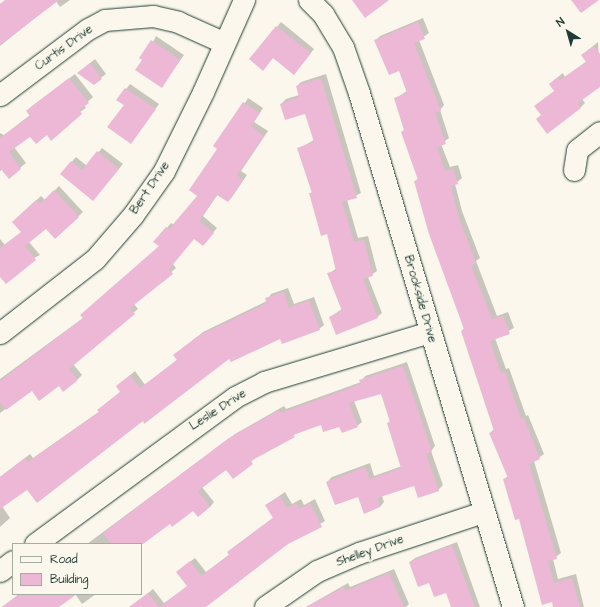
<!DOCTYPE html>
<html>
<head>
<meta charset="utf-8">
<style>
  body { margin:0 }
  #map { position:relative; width:600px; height:607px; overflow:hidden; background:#fbf7ec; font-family:"Architects Daughter",sans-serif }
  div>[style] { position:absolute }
  .shadow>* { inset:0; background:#0003 }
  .building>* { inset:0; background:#ecb8d5 }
  .roads { filter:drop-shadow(0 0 1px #1f3d34) drop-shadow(0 0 1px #1f3d34) }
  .minor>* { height:21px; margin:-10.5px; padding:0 10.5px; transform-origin:10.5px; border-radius:10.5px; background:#fbf7ec }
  span { translate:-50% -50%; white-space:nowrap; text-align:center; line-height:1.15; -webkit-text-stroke:4px #fbf7ec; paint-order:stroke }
  .street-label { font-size:12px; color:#1f3d34 }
  .legend { position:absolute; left:12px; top:543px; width:130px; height:52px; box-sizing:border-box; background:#fbf7ec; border:1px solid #a3ada2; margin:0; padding:5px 7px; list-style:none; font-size:12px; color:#1f3d34 }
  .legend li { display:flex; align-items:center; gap:8px; height:20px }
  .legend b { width:20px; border:1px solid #a3ada2 }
  .north { position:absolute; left:548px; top:12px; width:40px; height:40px; -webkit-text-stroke:3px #fbf7ec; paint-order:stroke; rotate:323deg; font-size:11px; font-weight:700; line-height:16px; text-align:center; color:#1f3d34 }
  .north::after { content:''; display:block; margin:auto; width:14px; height:18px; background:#1f3d34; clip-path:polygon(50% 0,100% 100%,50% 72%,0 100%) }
</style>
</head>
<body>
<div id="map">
  <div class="shadow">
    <i style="clip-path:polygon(6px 0,70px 0,60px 7px,56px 1px,0 46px,0 5px)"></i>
    <i style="clip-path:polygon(423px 18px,429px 33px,419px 40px,444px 105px,440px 110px,449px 138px,441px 144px,450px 167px,458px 165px,462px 178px,455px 184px,462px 211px,480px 258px,476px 261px,497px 316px,508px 312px,514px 328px,495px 338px,506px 369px,509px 368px,526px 416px,528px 415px,544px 454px,534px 461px,561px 553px,553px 559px,558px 579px,576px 574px,584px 607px,555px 607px,504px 479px,508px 476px,490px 433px,494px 429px,462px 331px,464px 328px,415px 181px,419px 178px,395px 99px,407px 91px,400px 70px,375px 41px,380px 36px)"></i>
    <i style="clip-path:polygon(281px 22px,314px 49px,298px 69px,277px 27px)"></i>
    <i style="clip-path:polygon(156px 36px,184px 55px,162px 86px,144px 60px)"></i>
    <i style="clip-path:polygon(598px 42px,600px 86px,582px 99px,585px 103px,581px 107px,542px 115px,555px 91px,554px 80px,563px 73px,565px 77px,587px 61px,582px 55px)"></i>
    <i style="clip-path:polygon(95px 59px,106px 74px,94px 83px,79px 72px)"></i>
    <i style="clip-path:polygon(75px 74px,93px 97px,84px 105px,86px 108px,47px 134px,30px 135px,14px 147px,26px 163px,9px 177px,2px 169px,0 171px,0 133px,4px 135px,30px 115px,27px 111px,32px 106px)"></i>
    <i style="clip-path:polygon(326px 74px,361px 193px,347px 200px,358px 238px,368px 236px,377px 271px,368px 277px,382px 313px,377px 317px,330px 317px,342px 309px,328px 274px,337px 268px,328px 233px,310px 194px,313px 191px,298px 149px,314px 140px,306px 113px,281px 104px,286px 99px,299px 95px,297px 86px,301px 82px)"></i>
    <i style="clip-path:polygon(130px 84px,159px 104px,131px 143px,125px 105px,118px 100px)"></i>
    <i style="clip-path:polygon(248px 98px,263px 108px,254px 122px,268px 131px,241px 171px,247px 175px,232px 197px,228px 201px,218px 194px,203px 216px,217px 228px,207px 240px,194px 238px,173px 264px,176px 268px,134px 304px,138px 309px,73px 364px,82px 375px,78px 379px,32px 389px,0 413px,0 379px,83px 318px,160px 246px,155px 242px,171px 223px,174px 225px,199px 195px,218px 148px)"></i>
    <i style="clip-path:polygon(102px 148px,123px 164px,97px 195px,61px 174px,76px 157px,87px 166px)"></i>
    <i style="clip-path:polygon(59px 186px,83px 212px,55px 238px,46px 228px,29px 242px,40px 255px,0 275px,0 239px,5px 245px,22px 232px,13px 222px,41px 196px,45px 200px)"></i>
    <i style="clip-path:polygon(288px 288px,294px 304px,314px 297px,324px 325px,319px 329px,281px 338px,230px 357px,143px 420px,27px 488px,2px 506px,10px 518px,0 527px,0 477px,30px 454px,33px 458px,100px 411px,121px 391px,122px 382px,135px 371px,145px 385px,178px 359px,175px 355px,203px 332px,267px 301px,271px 294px)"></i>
    <i style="clip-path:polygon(407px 362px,435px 446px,431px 451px,443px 485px,438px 490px,415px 484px,382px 496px,384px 502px,380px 507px,327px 482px,332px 477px,370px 463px,374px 476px,402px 466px,388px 423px,390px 421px,382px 392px,354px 401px,362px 422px,357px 426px,321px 424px,299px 432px,256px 457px,233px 478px,226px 468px,202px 487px,214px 502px,210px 507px,193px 510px,170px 522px,141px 544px,87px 544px,235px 434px,284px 406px,286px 409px,361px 382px,365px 376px)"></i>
    <i style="clip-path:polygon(285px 492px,292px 504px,301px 499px,304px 505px,315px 499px,325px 521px,288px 543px,203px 607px,138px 607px,136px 603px,153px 589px,164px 603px,188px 586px,182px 568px,195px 558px,206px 572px,230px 554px,233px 548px,274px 517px,266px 505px)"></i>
    <i style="clip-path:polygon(457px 542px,480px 607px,452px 607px,447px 591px,430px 582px,410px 562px,415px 558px)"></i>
    <i style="clip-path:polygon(394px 569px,409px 604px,406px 607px,306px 607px,348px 583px,350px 587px)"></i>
    <i style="clip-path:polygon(19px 594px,96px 594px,82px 604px,75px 594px,58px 607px,2px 607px)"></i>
  </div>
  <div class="building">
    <i style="clip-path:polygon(5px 0,59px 0,0 45px,0 4px)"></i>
    <i style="clip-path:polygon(352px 0,389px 0,365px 18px)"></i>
    <i style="clip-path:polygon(571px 0,599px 0,581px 13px)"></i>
    <i style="clip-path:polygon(418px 22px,425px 39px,414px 43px,441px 111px,435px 113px,446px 144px,437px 147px,445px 171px,453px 169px,458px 184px,451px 186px,458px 216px,476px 263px,471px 265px,492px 319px,503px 316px,510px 334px,490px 341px,501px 373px,505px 372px,521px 419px,524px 418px,540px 459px,529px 464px,557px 559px,548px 561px,554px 583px,572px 578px,580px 607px,553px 607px,552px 602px,542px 605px,519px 519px,515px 520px,503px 479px,508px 478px,489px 433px,494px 431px,461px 331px,464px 329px,429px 234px,414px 181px,418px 180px,401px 132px,404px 130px,394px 98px,407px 93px,399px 71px,389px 75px,374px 40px)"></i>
    <i style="clip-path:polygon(276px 26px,311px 53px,294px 75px,273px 58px,263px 71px,249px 59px)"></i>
    <i style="clip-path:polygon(151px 40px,180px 60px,162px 88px,135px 70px,142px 60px,139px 58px)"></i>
    <i style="clip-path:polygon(594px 46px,600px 54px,600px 87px,578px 103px,581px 108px,547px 134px,536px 119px,541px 115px,534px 106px,554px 91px,549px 84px,558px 77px,560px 80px,586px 62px,581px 55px)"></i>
    <i style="clip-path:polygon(90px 63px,102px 79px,94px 85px,77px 73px)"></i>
    <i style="clip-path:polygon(69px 78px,89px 103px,79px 110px,82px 114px,51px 141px,47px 135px,36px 144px,30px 137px,9px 152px,21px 169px,9px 179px,0 168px,0 138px,30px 116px,26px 111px)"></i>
    <i style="clip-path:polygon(321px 78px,357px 198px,342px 202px,354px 242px,364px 240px,373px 276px,363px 279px,378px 318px,336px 335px,329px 317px,342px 311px,327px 273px,336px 271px,327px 234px,321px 236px,309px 193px,312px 193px,297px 148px,314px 142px,305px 114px,285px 120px,280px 104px,299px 97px,296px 86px)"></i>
    <i style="clip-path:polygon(125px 88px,156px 109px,131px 144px,107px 127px,124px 105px,116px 100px)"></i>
    <i style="clip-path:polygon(243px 102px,260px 113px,251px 126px,264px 136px,237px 175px,243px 180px,228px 202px,217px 195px,199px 221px,214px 233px,203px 246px,194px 239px,169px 269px,173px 274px,130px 308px,135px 314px,69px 369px,78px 380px,63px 392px,59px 386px,39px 401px,32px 391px,6px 410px,0 402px,0 381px,83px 318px,80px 315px,159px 246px,153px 242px,166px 227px,169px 229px,197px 196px,189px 190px,217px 149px,213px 146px)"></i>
    <i style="clip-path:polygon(97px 151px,119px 169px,93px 201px,60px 174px,71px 161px,82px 170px)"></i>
    <i style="clip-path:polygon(54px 190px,79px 217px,55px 239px,46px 229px,25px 246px,36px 260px,6px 284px,0 277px,0 248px,21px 232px,12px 222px,36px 200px,40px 204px)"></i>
    <i style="clip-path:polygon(284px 292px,289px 308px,309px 300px,320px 330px,282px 344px,280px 339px,231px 362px,229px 359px,144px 424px,143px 421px,37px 503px,27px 490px,0 509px,0 477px,25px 458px,28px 462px,99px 412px,97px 410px,120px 392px,116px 386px,130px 375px,140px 388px,177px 360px,173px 355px,198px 336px,267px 303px,265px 298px)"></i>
    <i style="clip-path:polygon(403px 366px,432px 452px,426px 454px,439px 491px,418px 498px,414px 486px,377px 498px,380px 507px,364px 514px,358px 497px,335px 505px,326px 482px,365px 467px,370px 479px,401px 468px,387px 423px,390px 422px,381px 394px,349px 403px,358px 427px,342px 433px,339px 427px,323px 432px,321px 425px,293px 435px,295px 437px,251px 461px,253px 464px,233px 479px,226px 470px,198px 491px,210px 507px,198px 517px,193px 511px,172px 527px,170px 524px,143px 544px,111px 544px,103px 533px,229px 438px,279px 410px,281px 413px,361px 384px,359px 380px)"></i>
    <i style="clip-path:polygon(280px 496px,287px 508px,296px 503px,299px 509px,310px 503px,322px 527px,288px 544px,206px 607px,160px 607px,187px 586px,176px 572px,190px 561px,201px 576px,229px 555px,227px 552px,273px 518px,265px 505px)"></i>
    <i style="clip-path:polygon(452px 545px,471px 597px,475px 607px,451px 607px,446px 593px,434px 597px,429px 583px,418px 587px,409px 562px)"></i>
    <i style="clip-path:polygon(389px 573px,404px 607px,306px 607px,344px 587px,345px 591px)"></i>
    <i style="clip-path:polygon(148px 593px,159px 607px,129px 607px)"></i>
    <i style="clip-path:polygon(20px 594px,77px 594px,59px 607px,2px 607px)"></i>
  </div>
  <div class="roads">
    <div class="minor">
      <i style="left:309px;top:0;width:20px;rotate:45deg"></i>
      <i style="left:323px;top:14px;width:39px;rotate:59deg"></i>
      <i style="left:343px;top:47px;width:49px;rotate:70.8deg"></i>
      <i style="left:359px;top:93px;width:537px;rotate:73.32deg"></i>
      <i style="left:0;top:95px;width:110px;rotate:-36.9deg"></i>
      <i style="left:88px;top:29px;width:19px;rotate:-28deg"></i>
      <i style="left:105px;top:20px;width:48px;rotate:-4.8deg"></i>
      <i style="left:153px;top:16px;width:26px;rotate:13deg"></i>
      <i style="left:178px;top:22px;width:51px;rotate:24.1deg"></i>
      <i style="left:574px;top:170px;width:20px;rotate:-81deg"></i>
      <i style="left:577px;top:150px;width:29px;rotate:-38deg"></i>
      <i style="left:0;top:333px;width:120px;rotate:-37.9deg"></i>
      <i style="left:95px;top:259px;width:58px;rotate:-49.2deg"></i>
      <i style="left:133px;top:215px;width:54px;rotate:-54.8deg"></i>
      <i style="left:164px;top:171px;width:88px;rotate:-63.7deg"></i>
      <i style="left:203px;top:92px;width:101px;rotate:-66deg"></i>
      <i style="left:35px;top:544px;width:248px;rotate:-36.3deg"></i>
      <i style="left:235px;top:397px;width:33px;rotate:-27deg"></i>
      <i style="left:264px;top:382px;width:173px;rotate:-16.8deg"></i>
      <i style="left:0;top:571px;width:16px;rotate:-38deg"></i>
      <i style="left:265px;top:607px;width:63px;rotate:-34.7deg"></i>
      <i style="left:317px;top:571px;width:46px;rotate:-23.2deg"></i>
      <i style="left:359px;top:553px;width:131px;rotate:-18.3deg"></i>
    </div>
  </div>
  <div class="street-label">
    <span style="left:64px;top:48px;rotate:-36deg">Curtis Drive</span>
    <span style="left:150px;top:188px;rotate:-56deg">Bert Drive</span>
    <span style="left:420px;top:299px;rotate:74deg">Brookside Drive</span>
    <span style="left:218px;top:410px;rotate:-33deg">Leslie Drive</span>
    <span style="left:370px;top:551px;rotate:-20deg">Shelley Drive</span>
  </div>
  <ul class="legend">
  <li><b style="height:5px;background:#fbf7ec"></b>Road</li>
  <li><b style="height:11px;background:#ecb8d5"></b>Building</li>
  </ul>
  <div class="north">N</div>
</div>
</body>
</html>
